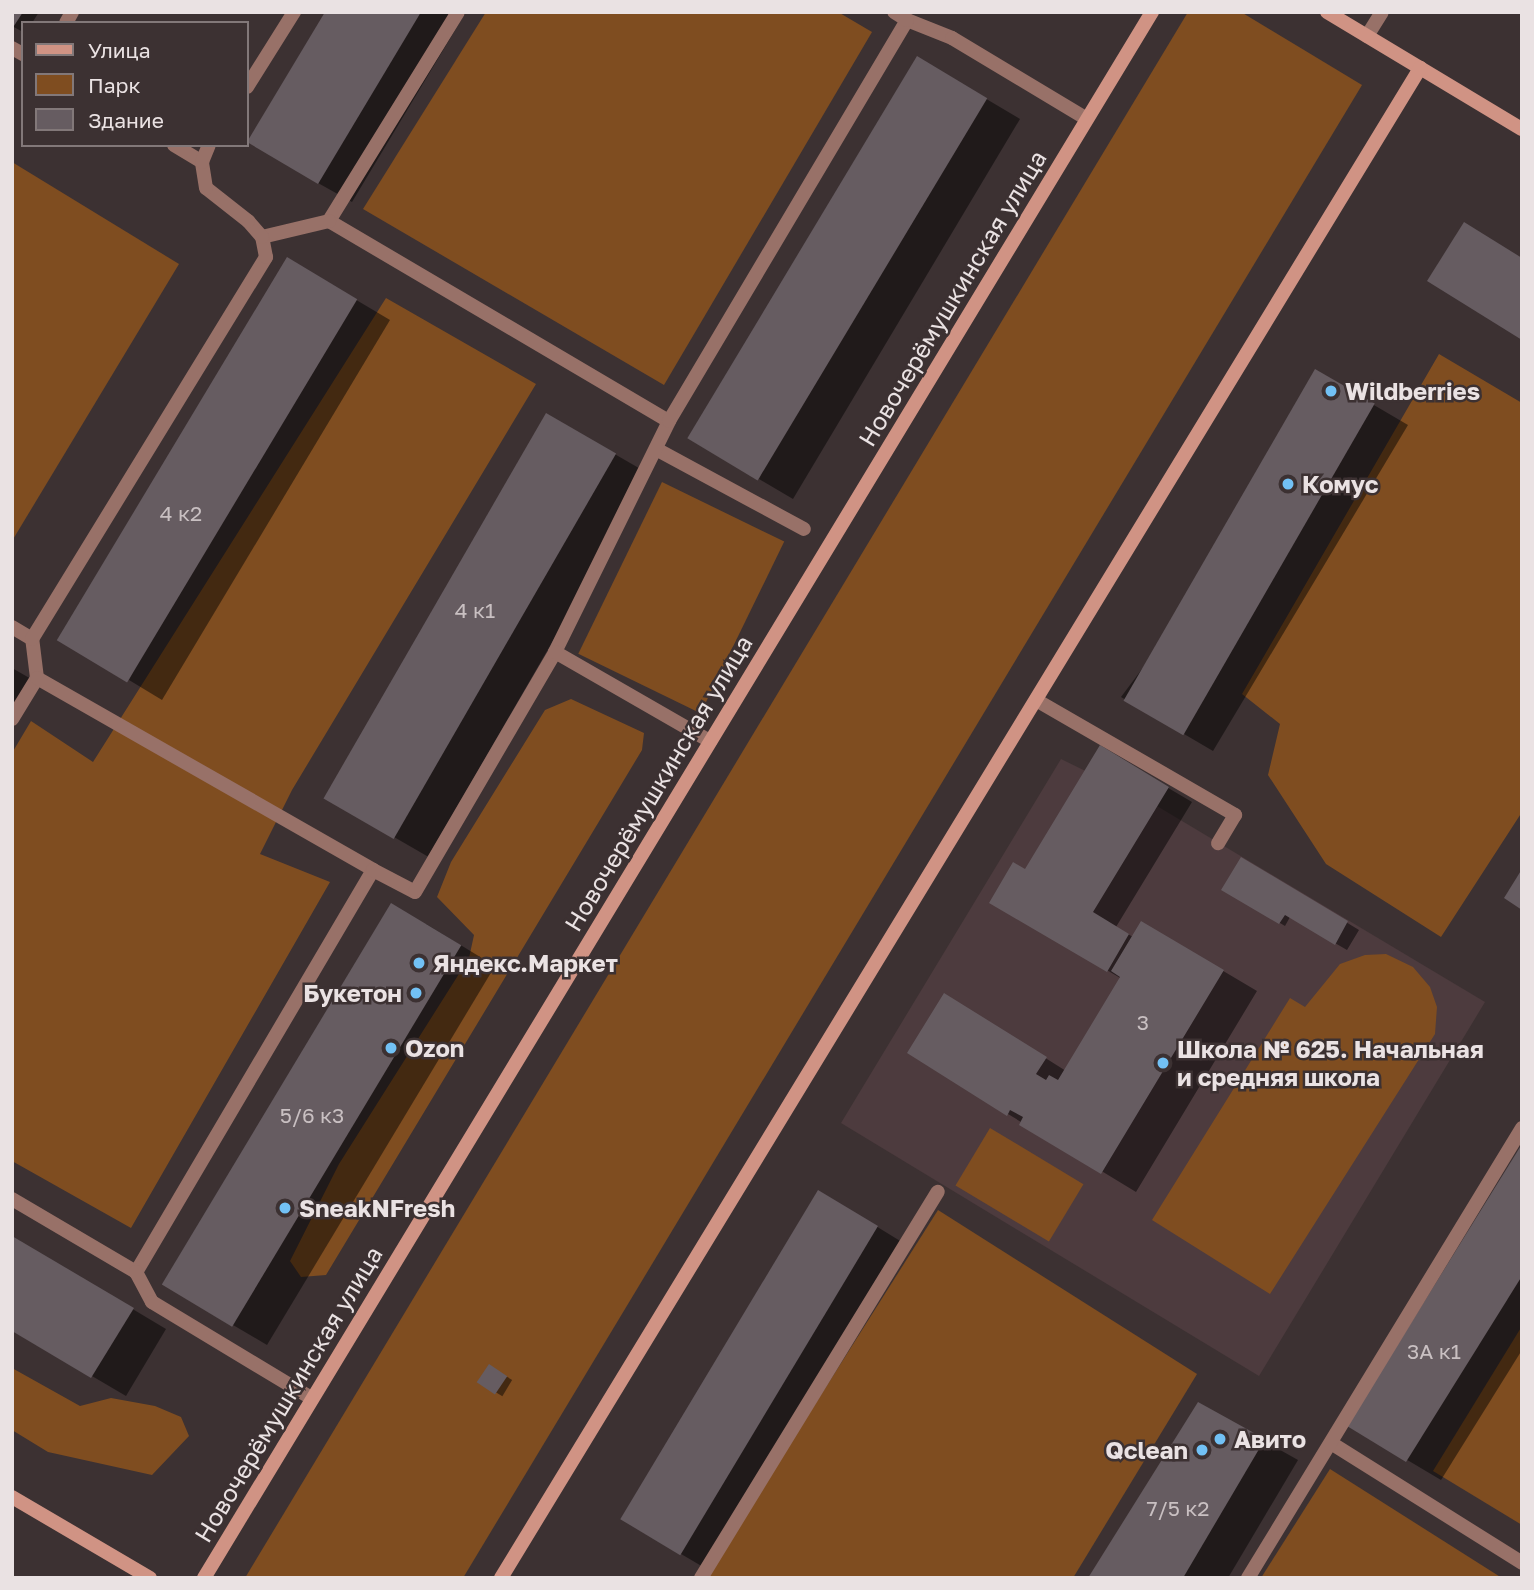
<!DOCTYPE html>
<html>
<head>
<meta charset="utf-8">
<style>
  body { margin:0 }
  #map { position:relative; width:1534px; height:1590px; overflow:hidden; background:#3c3132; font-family:"Golos Text",sans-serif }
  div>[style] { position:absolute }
  .built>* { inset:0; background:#4d3b3e }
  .green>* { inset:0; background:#7f4d20; transform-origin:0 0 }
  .shadow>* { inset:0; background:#0007; transform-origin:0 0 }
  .building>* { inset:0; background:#665c61; transform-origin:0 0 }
  .lane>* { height:14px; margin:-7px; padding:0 7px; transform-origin:7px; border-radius:7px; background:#987168 }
  .secondary>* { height:14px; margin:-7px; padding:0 7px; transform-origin:7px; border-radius:7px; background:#d09384 }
  .dots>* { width:19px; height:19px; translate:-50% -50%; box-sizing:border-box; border:4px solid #3c3132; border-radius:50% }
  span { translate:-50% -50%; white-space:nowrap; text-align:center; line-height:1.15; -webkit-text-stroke:5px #3c3132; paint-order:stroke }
  .number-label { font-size:21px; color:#c9c0c2 }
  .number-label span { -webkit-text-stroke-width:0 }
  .street-label { font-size:24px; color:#eae2e3 }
  .poi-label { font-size:24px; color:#eae2e3; font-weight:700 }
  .left { translate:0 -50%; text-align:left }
  .right { translate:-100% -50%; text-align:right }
  .frame { position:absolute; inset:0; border:14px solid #eae2e3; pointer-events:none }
  .legend { position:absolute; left:21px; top:21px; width:228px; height:126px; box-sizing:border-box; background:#3c3132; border:2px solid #827879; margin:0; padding:9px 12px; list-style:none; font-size:21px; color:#eae2e3 }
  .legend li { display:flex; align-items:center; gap:14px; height:35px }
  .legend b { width:35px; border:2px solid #827879 }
</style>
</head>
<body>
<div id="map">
  <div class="built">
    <i style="clip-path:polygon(1061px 759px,1157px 806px,1485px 1002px,1259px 1376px,841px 1123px)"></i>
  </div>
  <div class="green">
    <i style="clip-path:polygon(486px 12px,838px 12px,872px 32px,664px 385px,363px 209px)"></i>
    <i style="clip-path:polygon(1188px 12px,1241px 12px,1362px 85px,463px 1578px,245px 1578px)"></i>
    <i style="clip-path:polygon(12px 162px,179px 264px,12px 541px)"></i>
    <i style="clip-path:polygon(386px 298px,536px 384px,292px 790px,260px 854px,330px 882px,131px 1228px,12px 1161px,12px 753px,31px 721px,93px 762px)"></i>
    <i style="clip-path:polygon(1439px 354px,1522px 403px,1522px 812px,1441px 937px,1326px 864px,1268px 775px,1280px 724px,1242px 694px)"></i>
    <i style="left:662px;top:482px;width:136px;height:191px;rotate:26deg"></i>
    <i style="clip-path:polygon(571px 699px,644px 733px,642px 750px,326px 1275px,301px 1277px,290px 1261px,339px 1164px,469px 958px,474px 935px,437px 897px,451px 862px,545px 710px)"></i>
    <i style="clip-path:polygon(1386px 954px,1413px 967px,1430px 987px,1437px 1007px,1435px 1034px,1270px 1294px,1152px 1220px,1290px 998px,1305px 1007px,1340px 964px,1365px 955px)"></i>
    <i style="left:990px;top:1128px;width:109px;height:67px;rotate:31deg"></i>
    <i style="clip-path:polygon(938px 1210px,1197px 1374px,1073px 1578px,705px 1578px)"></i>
    <i style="clip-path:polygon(1522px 1326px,1522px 1525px,1433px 1471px)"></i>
    <i style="clip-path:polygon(12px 1368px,80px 1406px,111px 1398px,155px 1406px,181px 1417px,189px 1436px,152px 1475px,48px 1452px,12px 1430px)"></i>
    <i style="clip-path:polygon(1330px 1469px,1502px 1578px,1261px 1578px)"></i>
  </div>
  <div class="shadow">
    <i style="clip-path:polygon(12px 12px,39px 12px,32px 23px,23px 23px,23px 32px,12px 26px)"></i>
    <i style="clip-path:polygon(327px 12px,466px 12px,352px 202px,318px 183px)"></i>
    <i style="clip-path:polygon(951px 78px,1020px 119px,793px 499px,759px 479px)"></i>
    <i style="clip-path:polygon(321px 279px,390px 320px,162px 700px,129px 680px)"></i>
    <i style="clip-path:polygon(1350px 391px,1408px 425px,1213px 751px,1121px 697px)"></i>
    <i style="left:547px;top:415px;width:118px;height:442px;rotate:30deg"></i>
    <i style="clip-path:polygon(12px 668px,33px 680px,12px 714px)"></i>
    <i style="clip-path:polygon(1124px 762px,1192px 802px,1116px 927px,1133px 937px,1176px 943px,1257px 991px,1136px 1192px,1008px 1114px,963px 1006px,1066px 1071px,1122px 979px,991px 902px,1026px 872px)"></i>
    <i style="clip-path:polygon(1242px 859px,1359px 930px,1347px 950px,1290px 917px,1285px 926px,1224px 889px)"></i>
    <i style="clip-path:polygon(426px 924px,495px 966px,267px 1345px,233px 1325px)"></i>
    <i style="clip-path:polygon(1522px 1147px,1522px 1350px,1441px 1480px,1350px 1426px)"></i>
    <i style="clip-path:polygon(853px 1212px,910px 1247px,710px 1571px,676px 1551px)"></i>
    <i style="clip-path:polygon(12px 1237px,166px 1329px,126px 1396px,12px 1329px)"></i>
    <i style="left:489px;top:1366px;width:27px;height:19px;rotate:31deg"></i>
    <i style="clip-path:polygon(1198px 1404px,1298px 1460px,1228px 1578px,1090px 1578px)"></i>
  </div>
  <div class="building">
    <i style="clip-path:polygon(12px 12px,23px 12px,12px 29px)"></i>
    <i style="clip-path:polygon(325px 12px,421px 12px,318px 184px,247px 142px)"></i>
    <i style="left:917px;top:56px;width:82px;height:446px;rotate:31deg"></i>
    <i style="clip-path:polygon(1464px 222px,1522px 258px,1522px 340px,1427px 281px)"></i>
    <i style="left:287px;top:257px;width:82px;height:447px;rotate:31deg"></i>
    <i style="left:1315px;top:369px;width:69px;height:383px;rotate:30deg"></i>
    <i style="left:546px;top:413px;width:81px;height:445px;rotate:30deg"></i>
    <i style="clip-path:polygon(1100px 745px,1169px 787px,1093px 912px,1129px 934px,1107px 972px,989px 903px,1013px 862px,1025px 869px)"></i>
    <i style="clip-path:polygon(1241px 857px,1348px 921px,1335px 945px,1285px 915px,1279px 924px,1221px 890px)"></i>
    <i style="clip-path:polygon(1522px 869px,1522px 910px,1504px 898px)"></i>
    <i style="left:391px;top:903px;width:82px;height:445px;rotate:31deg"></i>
    <i style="clip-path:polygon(1141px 921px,1224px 970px,1101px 1174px,1019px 1125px,1023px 1117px,1010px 1110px,1007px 1116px,907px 1053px,944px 993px,1047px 1057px,1036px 1074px,1046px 1080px,1049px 1075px,1058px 1080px,1120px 977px,1111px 971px)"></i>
    <i style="clip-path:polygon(1522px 1144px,1522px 1276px,1406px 1462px,1347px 1426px)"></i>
    <i style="left:818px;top:1190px;width:70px;height:384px;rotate:31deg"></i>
    <i style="clip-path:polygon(12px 1236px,134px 1308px,91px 1378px,12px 1331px)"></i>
    <i style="left:489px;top:1364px;width:22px;height:22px;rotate:34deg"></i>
    <i style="clip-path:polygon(1198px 1402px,1265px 1439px,1183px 1578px,1088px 1578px)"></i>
  </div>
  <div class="lane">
    <i style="left:458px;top:12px;width:246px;rotate:121.7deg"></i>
    <i style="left:329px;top:221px;width:394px;rotate:30.5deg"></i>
    <i style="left:907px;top:20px;width:48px;rotate:21.8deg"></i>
    <i style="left:952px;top:38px;width:157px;rotate:31deg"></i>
    <i style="left:66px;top:23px;width:13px;rotate:-61deg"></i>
    <i style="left:1367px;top:36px;width:28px;rotate:-58deg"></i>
    <i style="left:12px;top:48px;width:13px;rotate:29deg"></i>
    <i style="left:247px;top:87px;width:89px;rotate:-57.9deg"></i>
    <i style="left:174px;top:145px;width:33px;rotate:31deg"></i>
    <i style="left:262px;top:237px;width:69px;rotate:-13.4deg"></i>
    <i style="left:656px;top:449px;width:168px;rotate:28.4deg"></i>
    <i style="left:12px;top:627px;width:23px;rotate:31deg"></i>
    <i style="left:555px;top:652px;width:258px;rotate:-63.7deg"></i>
    <i style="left:669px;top:421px;width:466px;rotate:-59.3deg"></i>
    <i style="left:907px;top:20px;width:15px;rotate:-148deg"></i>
    <i style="left:37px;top:678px;width:39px;rotate:-97deg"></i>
    <i style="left:32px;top:639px;width:448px;rotate:-58.5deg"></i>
    <i style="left:266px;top:257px;width:20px;rotate:-101deg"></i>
    <i style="left:262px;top:237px;width:21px;rotate:-131deg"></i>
    <i style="left:248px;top:221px;width:53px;rotate:-141.8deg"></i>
    <i style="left:206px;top:188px;width:26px;rotate:-99deg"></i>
    <i style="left:202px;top:162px;width:18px;rotate:-68deg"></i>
    <i style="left:1036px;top:700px;width:230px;rotate:30deg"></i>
    <i style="left:1235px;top:815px;width:33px;rotate:121deg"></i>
    <i style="left:12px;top:719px;width:48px;rotate:-58.6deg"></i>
    <i style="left:37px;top:678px;width:387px;rotate:29.7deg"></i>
    <i style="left:373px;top:870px;width:467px;rotate:120.5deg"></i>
    <i style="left:373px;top:870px;width:47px;rotate:27.6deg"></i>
    <i style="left:415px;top:892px;width:278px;rotate:-59.7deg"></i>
    <i style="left:555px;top:652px;width:179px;rotate:29.9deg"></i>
    <i style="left:12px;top:1199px;width:144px;rotate:30.5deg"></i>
    <i style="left:136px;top:1272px;width:34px;rotate:62deg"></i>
    <i style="left:152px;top:1302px;width:186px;rotate:31.1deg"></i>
    <i style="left:1331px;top:1443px;width:226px;rotate:32.1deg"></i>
    <i style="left:701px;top:1578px;width:453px;rotate:-58.5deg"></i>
    <i style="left:1248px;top:1578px;width:527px;rotate:-58.66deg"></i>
  </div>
  <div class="secondary">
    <i style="left:1327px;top:12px;width:227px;rotate:31deg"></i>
    <i style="left:12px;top:1497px;width:160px;rotate:30.4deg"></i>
    <i style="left:204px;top:1578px;width:1831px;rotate:-58.81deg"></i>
    <i style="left:501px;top:1578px;width:1768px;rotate:-58.67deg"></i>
  </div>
  <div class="dots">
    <i style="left:1331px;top:391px;background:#72c1f5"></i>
    <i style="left:1288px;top:484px;background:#72c1f5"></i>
    <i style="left:419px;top:963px;background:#72c1f5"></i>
    <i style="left:416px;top:993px;background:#72c1f5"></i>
    <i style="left:391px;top:1048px;background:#72c1f5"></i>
    <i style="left:1163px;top:1063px;background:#72c1f5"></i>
    <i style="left:285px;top:1208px;background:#72c1f5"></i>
    <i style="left:1220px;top:1439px;background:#72c1f5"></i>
    <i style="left:1202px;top:1450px;background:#72c1f5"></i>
  </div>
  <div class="number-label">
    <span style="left:181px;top:513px">4 к2</span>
    <span style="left:475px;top:610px">4 к1</span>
    <span style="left:1143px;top:1022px">3</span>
    <span style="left:312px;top:1115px">5/6 к3</span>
    <span style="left:1434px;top:1351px">3А к1</span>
    <span style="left:1178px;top:1508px">7/5 к2</span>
  </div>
  <div class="street-label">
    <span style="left:952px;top:298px;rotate:-59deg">Новочерёмушкинская улица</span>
    <span style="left:658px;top:783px;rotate:-59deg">Новочерёмушкинская улица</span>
    <span style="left:288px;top:1394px;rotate:-59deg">Новочерёмушкинская улица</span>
  </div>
  <div class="poi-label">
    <span class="left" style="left:1345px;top:391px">Wildberries</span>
    <span class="left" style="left:1302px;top:484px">Комус</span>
    <span class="left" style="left:433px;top:963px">Яндекс.Маркет</span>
    <span class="right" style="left:402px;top:993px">Букетон</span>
    <span class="left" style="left:405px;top:1048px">Ozon</span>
    <span class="left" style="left:1177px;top:1063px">Школа № 625. Начальная<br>и средняя школа</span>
    <span class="left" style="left:299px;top:1208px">SneakNFresh</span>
    <span class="left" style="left:1234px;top:1439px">Авито</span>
    <span class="right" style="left:1188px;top:1450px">Qclean</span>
  </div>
  <div class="frame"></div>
  <ul class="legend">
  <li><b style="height:9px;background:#d09384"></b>Улица</li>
  <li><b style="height:19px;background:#7f4d20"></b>Парк</li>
  <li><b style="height:19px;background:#665c61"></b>Здание</li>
  </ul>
</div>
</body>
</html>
